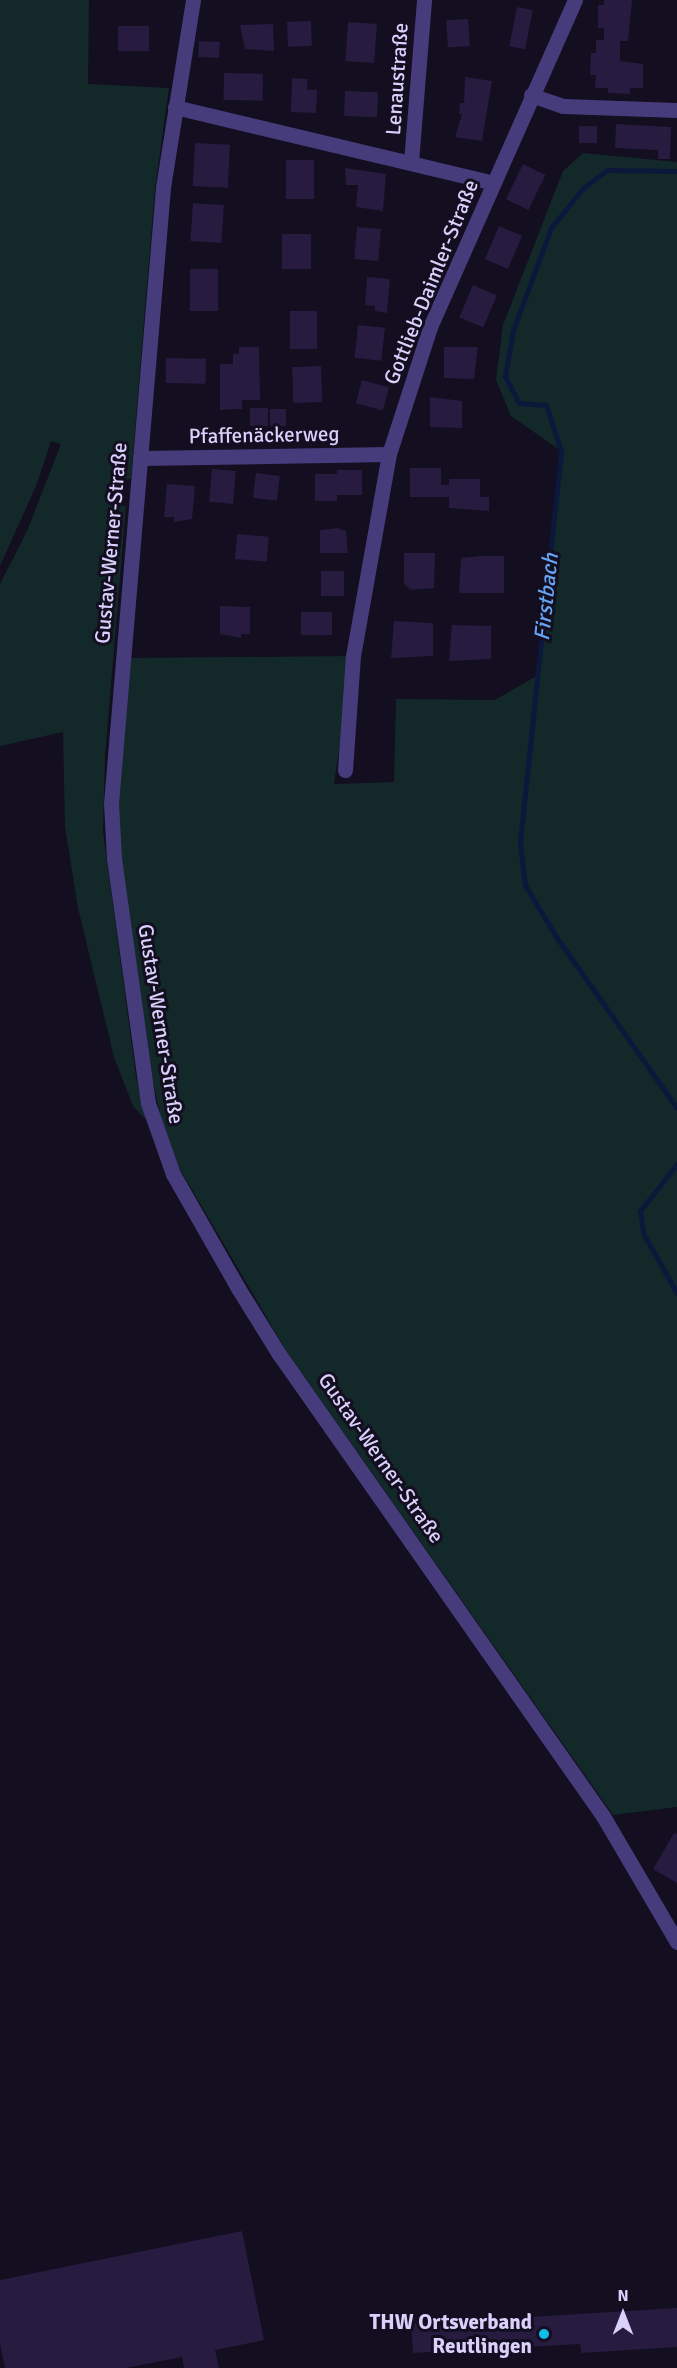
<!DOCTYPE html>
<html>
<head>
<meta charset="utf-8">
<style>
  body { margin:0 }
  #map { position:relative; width:677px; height:2368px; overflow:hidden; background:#130e20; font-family:Signika,sans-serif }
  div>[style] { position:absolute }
  .green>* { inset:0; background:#122829 }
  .stream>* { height:5px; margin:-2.5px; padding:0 2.5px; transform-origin:2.5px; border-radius:2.5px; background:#0c183b }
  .building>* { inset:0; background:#271b40; transform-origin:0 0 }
  .street>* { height:15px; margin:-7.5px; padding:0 7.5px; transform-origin:7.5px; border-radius:7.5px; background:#463c7c }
  .dots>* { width:16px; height:16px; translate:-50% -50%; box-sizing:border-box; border:3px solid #130e20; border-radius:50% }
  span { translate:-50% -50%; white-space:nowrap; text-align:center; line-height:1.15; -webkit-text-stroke:6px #130e20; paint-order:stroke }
  .street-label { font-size:21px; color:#dad0fc }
  .poi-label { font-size:21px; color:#dad0fc; font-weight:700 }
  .right { translate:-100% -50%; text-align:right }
  .water-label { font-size:22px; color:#65a3f5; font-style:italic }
  .north { position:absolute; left:593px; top:2284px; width:60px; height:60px; -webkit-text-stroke:4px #130e20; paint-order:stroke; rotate:0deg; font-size:16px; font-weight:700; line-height:24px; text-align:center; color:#dad0fc }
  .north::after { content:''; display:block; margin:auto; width:21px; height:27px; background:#dad0fc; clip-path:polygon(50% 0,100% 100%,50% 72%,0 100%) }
</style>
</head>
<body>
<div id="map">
  <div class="green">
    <i style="clip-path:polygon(0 0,89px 0,88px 84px,169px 88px,155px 189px,131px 478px,110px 486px,109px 505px,126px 506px,105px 756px,103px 831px,136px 1076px,146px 1120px,133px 1106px,114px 1057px,78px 908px,65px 827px,63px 732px,0 746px,0 584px,27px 531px,61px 444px,51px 441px,36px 486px,0 566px)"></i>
    <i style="clip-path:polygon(583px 153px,677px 162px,677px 1807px,613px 1815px,287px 1352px,181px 1171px,163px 1127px,151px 1073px,120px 857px,117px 803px,128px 658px,353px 656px,334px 784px,394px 782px,396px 699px,495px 700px,540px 674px,561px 451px,511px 416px,496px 380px,503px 325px,563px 171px)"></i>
  </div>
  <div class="stream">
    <i style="left:677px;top:171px;width:70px;rotate:-179.2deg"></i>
    <i style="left:607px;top:170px;width:30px;rotate:143deg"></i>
    <i style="left:583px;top:188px;width:51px;rotate:128.7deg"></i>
    <i style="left:551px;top:228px;width:109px;rotate:110.4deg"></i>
    <i style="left:513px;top:330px;width:47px;rotate:99.9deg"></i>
    <i style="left:505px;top:376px;width:30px;rotate:63deg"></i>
    <i style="left:519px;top:403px;width:27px;rotate:4deg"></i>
    <i style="left:546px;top:405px;width:48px;rotate:71.9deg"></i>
    <i style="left:561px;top:451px;width:394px;rotate:96deg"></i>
    <i style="left:520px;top:843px;width:42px;rotate:83.2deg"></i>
    <i style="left:525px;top:885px;width:62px;rotate:58.9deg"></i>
    <i style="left:557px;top:938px;width:208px;rotate:54.8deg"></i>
    <i style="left:677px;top:1164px;width:60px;rotate:128.2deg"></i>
    <i style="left:640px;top:1211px;width:24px;rotate:81deg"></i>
    <i style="left:644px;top:1235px;width:67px;rotate:60.4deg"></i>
  </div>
  <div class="building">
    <i style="clip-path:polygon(604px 0,632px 0,628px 41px,620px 41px,620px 61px,643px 64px,643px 88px,630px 88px,630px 94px,608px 93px,608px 88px,595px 88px,596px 75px,590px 75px,591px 53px,596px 53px,596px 40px,604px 40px,604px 28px,598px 28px,598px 5px,604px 5px)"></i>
    <i style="left:517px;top:7px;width:16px;height:40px;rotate:11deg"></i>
    <i style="left:468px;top:19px;width:27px;height:22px;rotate:86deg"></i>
    <i style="left:311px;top:21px;width:25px;height:24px;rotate:88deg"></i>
    <i style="left:348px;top:22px;width:29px;height:39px;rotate:4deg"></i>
    <i style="clip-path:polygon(273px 24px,274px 51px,245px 49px,240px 25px)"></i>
    <i style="left:118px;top:26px;width:31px;height:25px"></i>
    <i style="left:199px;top:41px;width:21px;height:16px;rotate:3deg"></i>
    <i style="left:224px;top:73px;width:39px;height:27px;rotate:1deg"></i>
    <i style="clip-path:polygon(465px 77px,492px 81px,482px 141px,455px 137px,462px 114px,459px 114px,460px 103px,464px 103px)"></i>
    <i style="clip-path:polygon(292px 78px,308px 79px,307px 90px,317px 90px,316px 113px,291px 112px)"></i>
    <i style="left:345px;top:91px;width:33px;height:25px;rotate:2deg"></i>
    <i style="clip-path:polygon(616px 124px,671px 127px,670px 159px,658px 159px,658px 150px,615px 148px)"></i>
    <i style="left:579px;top:126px;width:18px;height:17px"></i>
    <i style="left:195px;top:143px;width:35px;height:43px;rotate:3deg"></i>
    <i style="left:286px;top:160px;width:28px;height:39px"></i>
    <i style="left:523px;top:164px;width:25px;height:39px;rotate:26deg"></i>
    <i style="clip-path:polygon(345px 168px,386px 174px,383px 211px,356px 207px,358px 185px,346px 185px)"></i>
    <i style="left:193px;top:203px;width:31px;height:38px;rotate:4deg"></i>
    <i style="left:499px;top:226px;width:25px;height:36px;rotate:23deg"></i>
    <i style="left:357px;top:227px;width:24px;height:32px;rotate:5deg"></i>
    <i style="left:311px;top:234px;width:35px;height:29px;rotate:90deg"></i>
    <i style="left:190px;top:269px;width:28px;height:42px"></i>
    <i style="clip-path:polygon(367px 277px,390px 279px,387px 313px,375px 311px,375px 306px,365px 305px)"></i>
    <i style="left:473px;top:285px;width:26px;height:35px;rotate:23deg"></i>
    <i style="left:290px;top:311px;width:27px;height:38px"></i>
    <i style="left:358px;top:325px;width:27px;height:33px;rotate:6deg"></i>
    <i style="clip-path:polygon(239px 347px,259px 347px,260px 400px,242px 400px,242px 409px,220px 410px,220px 364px,233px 364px,233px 354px,239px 354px)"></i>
    <i style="clip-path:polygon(444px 347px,478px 347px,474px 379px,444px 378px)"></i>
    <i style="left:166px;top:358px;width:40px;height:25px;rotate:1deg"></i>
    <i style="left:321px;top:366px;width:36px;height:29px;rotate:88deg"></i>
    <i style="left:362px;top:380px;width:28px;height:24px;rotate:15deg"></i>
    <i style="clip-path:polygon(430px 397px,462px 401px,462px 428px,430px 427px)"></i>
    <i style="left:250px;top:408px;width:18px;height:18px"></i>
    <i style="left:270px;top:409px;width:16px;height:17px"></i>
    <i style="clip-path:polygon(410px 468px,441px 468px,441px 485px,449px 485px,449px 479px,480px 479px,480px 497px,489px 497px,489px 511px,449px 508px,449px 497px,410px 497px)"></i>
    <i style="left:212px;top:469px;width:24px;height:33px;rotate:5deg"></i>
    <i style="clip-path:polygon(337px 470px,362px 470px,362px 495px,337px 495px,337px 501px,315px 501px,315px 474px,337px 474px)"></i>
    <i style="left:256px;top:473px;width:24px;height:25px;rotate:7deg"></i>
    <i style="clip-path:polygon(167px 484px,195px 486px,192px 519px,174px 522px,174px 517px,164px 517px)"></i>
    <i style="left:110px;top:491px;width:9px;height:13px"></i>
    <i style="clip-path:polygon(338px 528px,346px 531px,348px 553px,320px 553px,320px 530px)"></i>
    <i style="left:237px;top:534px;width:32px;height:25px;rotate:5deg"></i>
    <i style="clip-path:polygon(404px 553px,435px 553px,434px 588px,410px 590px,404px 583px)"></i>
    <i style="clip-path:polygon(480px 556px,504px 556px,504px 593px,459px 593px,461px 558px)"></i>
    <i style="left:321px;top:571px;width:23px;height:25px"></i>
    <i style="clip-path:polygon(220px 606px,250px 607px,250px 634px,241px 634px,241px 638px,220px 634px)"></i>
    <i style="left:301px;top:612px;width:31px;height:23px"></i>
    <i style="clip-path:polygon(394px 621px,433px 623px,433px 656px,391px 658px)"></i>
    <i style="clip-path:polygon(452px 625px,491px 626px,491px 659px,449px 661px)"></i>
    <i style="clip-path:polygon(674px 1833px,677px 1834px,677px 1883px,653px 1869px)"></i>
    <i style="clip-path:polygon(242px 2231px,264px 2340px,215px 2350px,219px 2368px,184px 2368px,182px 2357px,126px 2368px,5px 2368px,0 2344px,0 2280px)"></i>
    <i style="clip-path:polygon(677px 2308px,677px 2347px,581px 2353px,580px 2344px,413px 2353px,411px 2324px)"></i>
  </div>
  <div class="street">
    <i style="left:193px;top:0;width:190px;rotate:99.1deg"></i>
    <i style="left:163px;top:188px;width:617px;rotate:94.83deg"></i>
    <i style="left:111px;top:803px;width:55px;rotate:86.9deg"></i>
    <i style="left:114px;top:858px;width:247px;rotate:82.1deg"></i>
    <i style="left:148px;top:1103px;width:75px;rotate:70.6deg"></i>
    <i style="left:173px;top:1174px;width:131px;rotate:60.3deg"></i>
    <i style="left:238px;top:1288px;width:78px;rotate:58.2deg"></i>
    <i style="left:279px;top:1354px;width:564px;rotate:54.96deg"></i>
    <i style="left:603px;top:1816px;width:146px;rotate:59.6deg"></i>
    <i style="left:531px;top:95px;width:34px;rotate:19deg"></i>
    <i style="left:563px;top:106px;width:114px;rotate:2deg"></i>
    <i style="left:175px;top:107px;width:327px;rotate:13.4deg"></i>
    <i style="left:411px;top:162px;width:163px;rotate:-85.4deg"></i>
    <i style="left:140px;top:458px;width:249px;rotate:-0.9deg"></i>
    <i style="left:345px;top:770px;width:114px;rotate:-86deg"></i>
    <i style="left:353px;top:656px;width:205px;rotate:-79.9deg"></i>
    <i style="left:389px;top:454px;width:133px;rotate:-72.1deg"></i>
    <i style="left:430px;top:327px;width:358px;rotate:-66.1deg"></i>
  </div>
  <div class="dots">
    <i style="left:544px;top:2334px;background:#0fbce9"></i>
  </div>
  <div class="street-label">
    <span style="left:397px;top:79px;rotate:-86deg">Lenaustraße</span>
    <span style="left:431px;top:282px;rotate:-68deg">Gottlieb-Daimler-Straße</span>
    <span style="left:264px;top:435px;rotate:-1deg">Pfaffenäckerweg</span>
    <span style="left:111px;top:543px;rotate:-85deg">Gustav-Werner-Straße</span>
    <span style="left:161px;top:1024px;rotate:81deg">Gustav-Werner-Straße</span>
    <span style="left:381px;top:1458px;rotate:55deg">Gustav-Werner-Straße</span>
  </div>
  <div class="poi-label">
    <span class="right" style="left:532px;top:2334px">THW Ortsverband<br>Reutlingen</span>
  </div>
  <div class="water-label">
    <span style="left:546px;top:597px;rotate:-84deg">Firstbach</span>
  </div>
  <div class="north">N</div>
</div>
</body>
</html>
